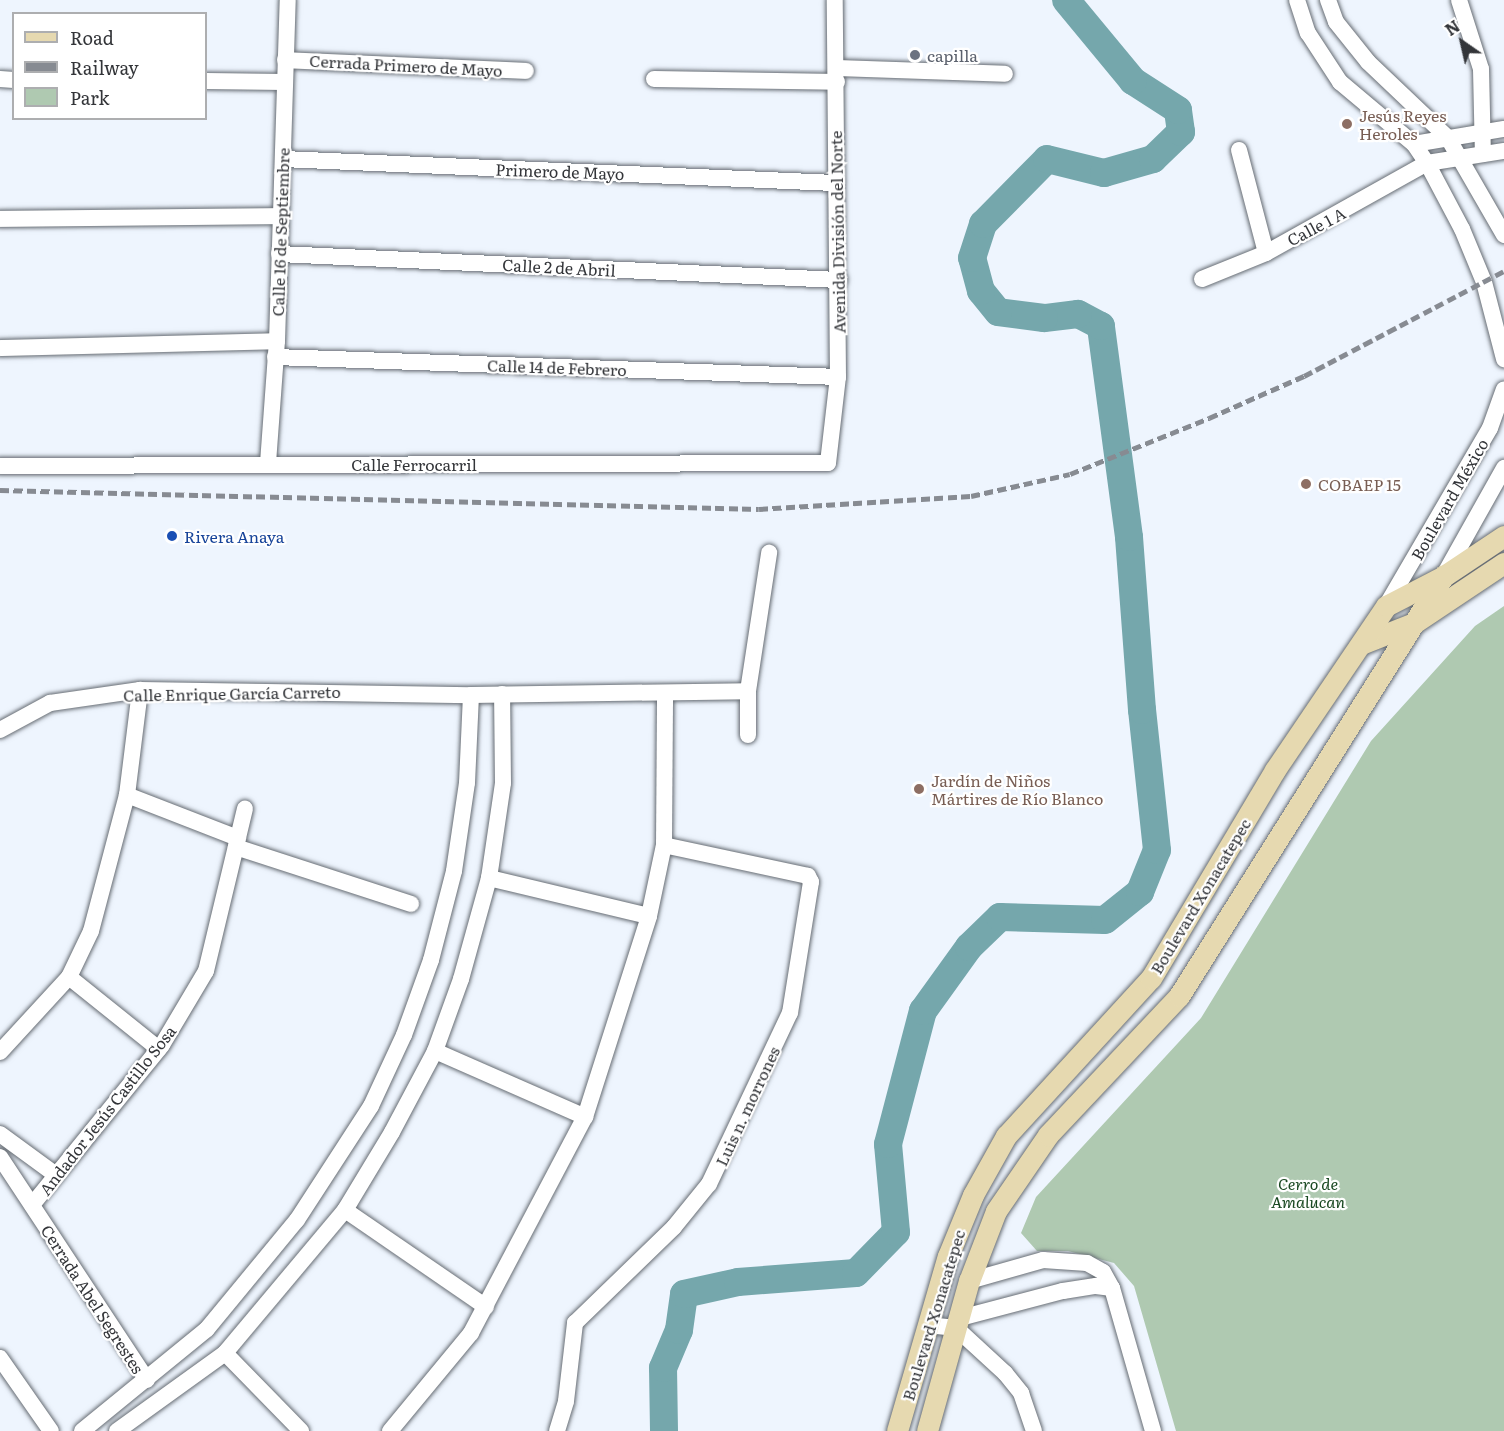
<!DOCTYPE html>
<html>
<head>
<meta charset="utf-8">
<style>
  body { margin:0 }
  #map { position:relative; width:1504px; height:1431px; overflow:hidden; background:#eef5fe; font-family:Literata,serif }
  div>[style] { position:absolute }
  .green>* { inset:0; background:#afc9b1 }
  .river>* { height:28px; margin:-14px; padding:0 14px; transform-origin:14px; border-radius:14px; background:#75a7ac }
  .roads { filter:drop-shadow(0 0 2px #666c73) drop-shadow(0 0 2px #666c73) }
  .minor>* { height:16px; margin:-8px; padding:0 8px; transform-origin:8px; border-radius:8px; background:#fff }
  .major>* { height:21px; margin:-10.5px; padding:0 10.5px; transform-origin:10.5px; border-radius:10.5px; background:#e6d9b0 }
  .rail>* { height:4.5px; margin-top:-2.25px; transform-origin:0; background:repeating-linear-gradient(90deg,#878b92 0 9px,transparent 0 13.5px) }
  .dots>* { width:16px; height:16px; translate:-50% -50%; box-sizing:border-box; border:3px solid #fff; border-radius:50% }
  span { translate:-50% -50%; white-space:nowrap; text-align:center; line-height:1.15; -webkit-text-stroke:4.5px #fff; paint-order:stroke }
  .worship-label { font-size:16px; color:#5b616d }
  .left { translate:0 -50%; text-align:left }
  .street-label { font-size:16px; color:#333539 }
  .education-label { font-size:16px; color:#785e54 }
  .transit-label { font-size:16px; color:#164399 }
  .park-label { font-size:16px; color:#194821; font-style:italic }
  .legend { position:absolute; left:12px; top:12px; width:195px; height:108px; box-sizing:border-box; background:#fff; border:2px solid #adaeb0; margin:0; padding:8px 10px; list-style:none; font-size:18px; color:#333539 }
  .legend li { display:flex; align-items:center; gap:12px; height:30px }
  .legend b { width:30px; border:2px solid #adaeb0 }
  .north { position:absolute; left:1432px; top:12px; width:60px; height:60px; -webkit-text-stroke:4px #fff; paint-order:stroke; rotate:326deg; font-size:16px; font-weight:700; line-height:24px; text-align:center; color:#333539 }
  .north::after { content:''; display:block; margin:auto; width:21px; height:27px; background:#333539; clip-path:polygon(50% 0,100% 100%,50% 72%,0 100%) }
</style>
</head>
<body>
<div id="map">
  <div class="green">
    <i style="clip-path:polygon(1504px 606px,1504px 1431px,1176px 1431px,1134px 1286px,1114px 1263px,1068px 1251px,1037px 1251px,1021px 1233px,1036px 1197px,1201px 1018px,1371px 741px,1475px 626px)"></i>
  </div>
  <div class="river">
    <i style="left:664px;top:1431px;width:63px;rotate:-90.9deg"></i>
    <i style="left:663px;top:1368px;width:41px;rotate:-67.2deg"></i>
    <i style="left:679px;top:1330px;width:36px;rotate:-82deg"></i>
    <i style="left:684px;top:1294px;width:55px;rotate:-12.5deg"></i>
    <i style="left:738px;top:1282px;width:118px;rotate:-4.4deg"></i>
    <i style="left:856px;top:1273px;width:57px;rotate:-45.7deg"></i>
    <i style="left:896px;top:1232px;width:88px;rotate:-95.2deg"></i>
    <i style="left:888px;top:1144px;width:138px;rotate:-75.3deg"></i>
    <i style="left:923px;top:1011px;width:79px;rotate:-54.3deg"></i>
    <i style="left:969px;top:947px;width:43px;rotate:-44.1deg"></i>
    <i style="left:1000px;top:917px;width:105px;rotate:1.6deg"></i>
    <i style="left:1105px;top:920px;width:45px;rotate:-38.7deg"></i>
    <i style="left:1140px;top:892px;width:45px;rotate:-68deg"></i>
    <i style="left:1157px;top:850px;width:141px;rotate:-96.1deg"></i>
    <i style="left:1142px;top:710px;width:173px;rotate:-94.3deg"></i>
    <i style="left:1129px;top:537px;width:213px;rotate:-97.6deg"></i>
    <i style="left:1101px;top:326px;width:26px;rotate:-152deg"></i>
    <i style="left:1078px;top:314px;width:34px;rotate:173deg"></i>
    <i style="left:1044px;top:318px;width:46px;rotate:-172.6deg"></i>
    <i style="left:998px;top:312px;width:27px;rotate:-129deg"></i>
    <i style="left:981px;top:291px;width:34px;rotate:-105deg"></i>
    <i style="left:972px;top:258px;width:36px;rotate:-72deg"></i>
    <i style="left:983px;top:224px;width:91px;rotate:-45.4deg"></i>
    <i style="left:1047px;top:159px;width:59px;rotate:13.8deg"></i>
    <i style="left:1104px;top:173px;width:51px;rotate:-15.9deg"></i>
    <i style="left:1153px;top:159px;width:39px;rotate:-44deg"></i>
    <i style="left:1181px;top:132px;width:22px;rotate:-98deg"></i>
    <i style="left:1178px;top:110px;width:54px;rotate:-147.2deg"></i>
    <i style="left:1133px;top:81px;width:105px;rotate:-129.6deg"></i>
  </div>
  <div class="roads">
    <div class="minor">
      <i style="left:1297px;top:0;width:35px;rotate:72deg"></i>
      <i style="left:1308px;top:33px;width:59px;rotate:56.9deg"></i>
      <i style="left:1340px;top:82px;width:97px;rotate:40deg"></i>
      <i style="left:1414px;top:144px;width:23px;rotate:56deg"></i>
      <i style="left:1427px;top:163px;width:75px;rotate:62.1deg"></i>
      <i style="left:1462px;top:229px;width:57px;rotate:67.5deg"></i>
      <i style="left:1484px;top:282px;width:80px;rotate:75.4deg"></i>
      <i style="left:1328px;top:0;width:23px;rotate:70deg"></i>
      <i style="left:1336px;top:22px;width:51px;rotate:51.3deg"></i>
      <i style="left:1368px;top:62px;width:110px;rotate:43.5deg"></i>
      <i style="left:1448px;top:138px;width:112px;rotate:60deg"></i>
      <i style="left:1459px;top:0;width:72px;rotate:72.3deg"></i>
      <i style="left:1481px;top:69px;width:85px;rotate:88.7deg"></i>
      <i style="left:285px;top:60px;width:241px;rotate:2.6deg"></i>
      <i style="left:837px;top:68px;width:168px;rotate:2deg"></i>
      <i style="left:0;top:79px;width:14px;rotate:4deg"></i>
      <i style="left:654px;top:79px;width:183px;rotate:0.9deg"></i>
      <i style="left:206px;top:81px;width:78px;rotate:0.7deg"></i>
      <i style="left:1414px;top:144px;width:91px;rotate:-9.5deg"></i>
      <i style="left:1239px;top:150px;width:106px;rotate:75.3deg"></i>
      <i style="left:283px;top:159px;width:554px;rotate:2.49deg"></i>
      <i style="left:0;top:219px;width:281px;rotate:-0.6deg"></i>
      <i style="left:279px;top:254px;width:561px;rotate:2.66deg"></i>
      <i style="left:1202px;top:279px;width:69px;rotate:-22.1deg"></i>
      <i style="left:1266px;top:253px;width:184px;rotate:-29.2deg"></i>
      <i style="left:1427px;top:163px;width:78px;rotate:-8.9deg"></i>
      <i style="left:0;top:348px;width:277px;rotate:-1.4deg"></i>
      <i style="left:275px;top:357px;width:563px;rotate:2.03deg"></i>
      <i style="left:268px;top:463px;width:122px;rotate:-85.8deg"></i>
      <i style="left:277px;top:341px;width:341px;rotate:-88.2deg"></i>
      <i style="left:0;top:466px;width:828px;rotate:-0.21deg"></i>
      <i style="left:828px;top:463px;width:87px;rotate:-83.4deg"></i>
      <i style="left:838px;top:377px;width:377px;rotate:-90.5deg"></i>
      <i style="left:1444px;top:575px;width:123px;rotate:-60.7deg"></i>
      <i style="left:1386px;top:606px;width:206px;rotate:-59.7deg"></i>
      <i style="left:1490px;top:428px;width:41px;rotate:-70.3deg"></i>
      <i style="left:0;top:730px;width:57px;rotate:-28.4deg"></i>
      <i style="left:50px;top:703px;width:91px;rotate:-8.2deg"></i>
      <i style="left:140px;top:690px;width:331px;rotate:0.9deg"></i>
      <i style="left:471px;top:695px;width:277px;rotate:-0.8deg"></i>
      <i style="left:748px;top:735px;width:44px;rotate:-90deg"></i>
      <i style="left:748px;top:691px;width:140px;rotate:-81.3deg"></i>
      <i style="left:127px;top:795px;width:119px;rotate:21.2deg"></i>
      <i style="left:236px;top:847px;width:184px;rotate:18deg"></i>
      <i style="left:489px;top:878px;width:164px;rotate:13.4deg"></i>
      <i style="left:69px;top:977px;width:115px;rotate:38.7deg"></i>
      <i style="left:435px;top:1051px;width:164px;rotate:23.7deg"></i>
      <i style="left:0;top:1052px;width:102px;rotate:-47.4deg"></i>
      <i style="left:69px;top:977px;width:51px;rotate:-64.4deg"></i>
      <i style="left:91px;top:931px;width:141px;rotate:-75.2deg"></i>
      <i style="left:127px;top:795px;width:106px;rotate:-82.9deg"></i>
      <i style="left:0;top:1134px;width:69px;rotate:36.2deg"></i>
      <i style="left:0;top:1157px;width:267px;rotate:56.6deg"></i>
      <i style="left:32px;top:1205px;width:206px;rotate:-50.9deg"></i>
      <i style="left:162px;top:1045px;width:86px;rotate:-59.3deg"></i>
      <i style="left:206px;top:971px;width:167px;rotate:-76.5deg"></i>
      <i style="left:345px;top:1210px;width:171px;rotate:34.5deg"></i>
      <i style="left:969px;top:1281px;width:77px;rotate:-15.8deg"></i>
      <i style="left:1043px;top:1260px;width:44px;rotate:3.9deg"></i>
      <i style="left:1087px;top:1263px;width:18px;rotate:29deg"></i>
      <i style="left:1103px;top:1272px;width:18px;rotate:61deg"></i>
      <i style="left:1112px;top:1288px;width:149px;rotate:74deg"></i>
      <i style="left:960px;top:1318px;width:106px;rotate:-14.7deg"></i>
      <i style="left:1063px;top:1291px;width:33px;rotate:-9deg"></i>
      <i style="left:1096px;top:1286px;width:16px;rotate:7deg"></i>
      <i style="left:928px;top:1325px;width:28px;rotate:6deg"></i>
      <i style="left:956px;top:1328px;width:67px;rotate:42.6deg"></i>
      <i style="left:1005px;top:1373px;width:26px;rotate:51deg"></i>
      <i style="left:1021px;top:1393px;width:40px;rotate:71.1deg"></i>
      <i style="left:225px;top:1353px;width:109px;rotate:45.7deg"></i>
      <i style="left:0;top:1358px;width:89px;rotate:55.1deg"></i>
      <i style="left:82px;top:1431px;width:161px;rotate:-39.2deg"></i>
      <i style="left:207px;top:1329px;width:141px;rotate:-50.5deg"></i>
      <i style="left:297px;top:1220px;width:136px;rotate:-57deg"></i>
      <i style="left:371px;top:1106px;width:78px;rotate:-65.1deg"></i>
      <i style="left:404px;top:1035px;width:80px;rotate:-70.2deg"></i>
      <i style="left:431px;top:960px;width:92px;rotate:-75.5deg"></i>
      <i style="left:454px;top:871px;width:89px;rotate:-81.6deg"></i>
      <i style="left:467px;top:783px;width:88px;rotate:-87.4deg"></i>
      <i style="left:117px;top:1431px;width:133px;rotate:-35.8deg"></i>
      <i style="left:225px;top:1353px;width:187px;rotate:-50deg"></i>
      <i style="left:345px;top:1210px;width:91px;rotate:-58.9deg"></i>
      <i style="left:392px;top:1132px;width:92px;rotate:-62deg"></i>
      <i style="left:435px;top:1051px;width:77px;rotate:-70.1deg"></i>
      <i style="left:461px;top:979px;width:105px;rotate:-74.5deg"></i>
      <i style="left:489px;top:878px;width:96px;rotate:-81.6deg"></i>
      <i style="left:503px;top:783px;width:89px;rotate:-90.6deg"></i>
      <i style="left:390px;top:1431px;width:127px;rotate:-50.4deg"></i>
      <i style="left:471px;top:1333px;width:244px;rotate:-62.2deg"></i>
      <i style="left:585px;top:1117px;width:211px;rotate:-72.3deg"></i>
      <i style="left:649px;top:916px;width:73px;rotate:-78.1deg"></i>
      <i style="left:664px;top:845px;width:151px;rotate:-89.6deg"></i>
      <i style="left:557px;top:1431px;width:31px;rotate:-73deg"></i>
      <i style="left:566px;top:1401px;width:79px;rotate:-83.4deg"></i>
      <i style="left:575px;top:1323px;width:138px;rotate:-44.1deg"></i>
      <i style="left:674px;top:1227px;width:55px;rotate:-50.9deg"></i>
      <i style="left:709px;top:1184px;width:189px;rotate:-64.7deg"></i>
      <i style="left:790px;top:1013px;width:133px;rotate:-80.9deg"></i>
      <i style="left:811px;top:882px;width:7px;rotate:-117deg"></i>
      <i style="left:808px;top:876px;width:147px;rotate:-167.9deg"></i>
    </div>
    <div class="major">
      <i style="left:1361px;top:644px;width:57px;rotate:-21.6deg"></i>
      <i style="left:1414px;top:623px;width:108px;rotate:-33.7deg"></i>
      <i style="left:897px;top:1431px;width:182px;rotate:-73.8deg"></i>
      <i style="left:948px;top:1256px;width:66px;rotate:-67.7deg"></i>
      <i style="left:973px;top:1195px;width:68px;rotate:-60.8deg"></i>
      <i style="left:1006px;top:1136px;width:214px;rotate:-47.5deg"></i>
      <i style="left:1151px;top:978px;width:242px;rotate:-59.2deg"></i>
      <i style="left:1275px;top:770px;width:198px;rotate:-55.9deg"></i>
      <i style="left:1386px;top:606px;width:65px;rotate:-27.3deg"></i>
      <i style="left:1444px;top:576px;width:72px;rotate:-33.7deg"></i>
      <i style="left:927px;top:1431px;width:156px;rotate:-74.4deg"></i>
      <i style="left:969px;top:1281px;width:75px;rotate:-68.9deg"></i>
      <i style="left:996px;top:1211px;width:92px;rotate:-55.6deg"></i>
      <i style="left:1048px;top:1135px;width:191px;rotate:-46.7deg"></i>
      <i style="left:1179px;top:996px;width:497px;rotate:-57.8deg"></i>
    </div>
  </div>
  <div class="rail">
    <i style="left:0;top:490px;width:759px;rotate:1.43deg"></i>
    <i style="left:759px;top:509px;width:212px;rotate:-3.5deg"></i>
    <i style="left:971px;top:496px;width:101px;rotate:-12.5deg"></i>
    <i style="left:1070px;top:474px;width:150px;rotate:-21.9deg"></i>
    <i style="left:1209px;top:418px;width:104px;rotate:-23.9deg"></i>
    <i style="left:1304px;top:376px;width:226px;rotate:-27.7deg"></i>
  </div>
  <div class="dots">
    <i style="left:915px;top:55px;background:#6b7280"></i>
    <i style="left:1347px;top:124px;background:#8d6e63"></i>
    <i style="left:1306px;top:484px;background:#8d6e63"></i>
    <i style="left:172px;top:536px;background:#1a4fb4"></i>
    <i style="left:919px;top:789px;background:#8d6e63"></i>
  </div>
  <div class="worship-label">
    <span class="left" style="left:927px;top:55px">capilla</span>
  </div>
  <div class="street-label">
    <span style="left:406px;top:65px;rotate:3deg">Cerrada Primero de Mayo</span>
    <span style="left:560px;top:171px;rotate:2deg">Primero de Mayo</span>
    <span style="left:1316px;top:226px;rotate:-28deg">Calle 1 A</span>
    <span style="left:280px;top:232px;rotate:-88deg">Calle 16 de Septiembre</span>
    <span style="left:837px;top:232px;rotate:-91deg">Avenida División del Norte</span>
    <span style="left:559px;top:267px;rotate:3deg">Calle 2 de Abril</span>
    <span style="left:557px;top:367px;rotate:2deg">Calle 14 de Febrero</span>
    <span style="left:414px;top:464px">Calle Ferrocarril</span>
    <span style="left:1449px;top:499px;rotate:-60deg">Boulevard México</span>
    <span style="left:232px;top:693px;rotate:-1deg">Calle Enrique García Carreto</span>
    <span style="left:1200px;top:896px;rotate:-59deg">Boulevard Xonacatepec</span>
    <span style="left:747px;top:1106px;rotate:-65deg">Luis n. morrones</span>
    <span style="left:107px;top:1110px;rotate:-52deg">Andador Jesús Castillo Sosa</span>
    <span style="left:93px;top:1299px;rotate:57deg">Cerrada Abel Segrestes</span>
    <span style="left:933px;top:1315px;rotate:-73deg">Boulevard Xonacatepec</span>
  </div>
  <div class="education-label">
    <span class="left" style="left:1359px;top:124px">Jesús Reyes<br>Heroles</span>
    <span class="left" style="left:1318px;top:484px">COBAEP 15</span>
    <span class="left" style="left:931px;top:789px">Jardín de Niños<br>Mártires de Río Blanco</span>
  </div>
  <div class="transit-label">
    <span class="left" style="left:184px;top:536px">Rivera Anaya</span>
  </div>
  <div class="park-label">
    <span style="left:1308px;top:1192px">Cerro de<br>Amalucan</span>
  </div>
  <ul class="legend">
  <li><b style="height:8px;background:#e6d9b0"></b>Road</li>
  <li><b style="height:8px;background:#878b92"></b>Railway</li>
  <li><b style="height:16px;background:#afc9b1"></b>Park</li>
  </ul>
  <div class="north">N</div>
</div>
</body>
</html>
